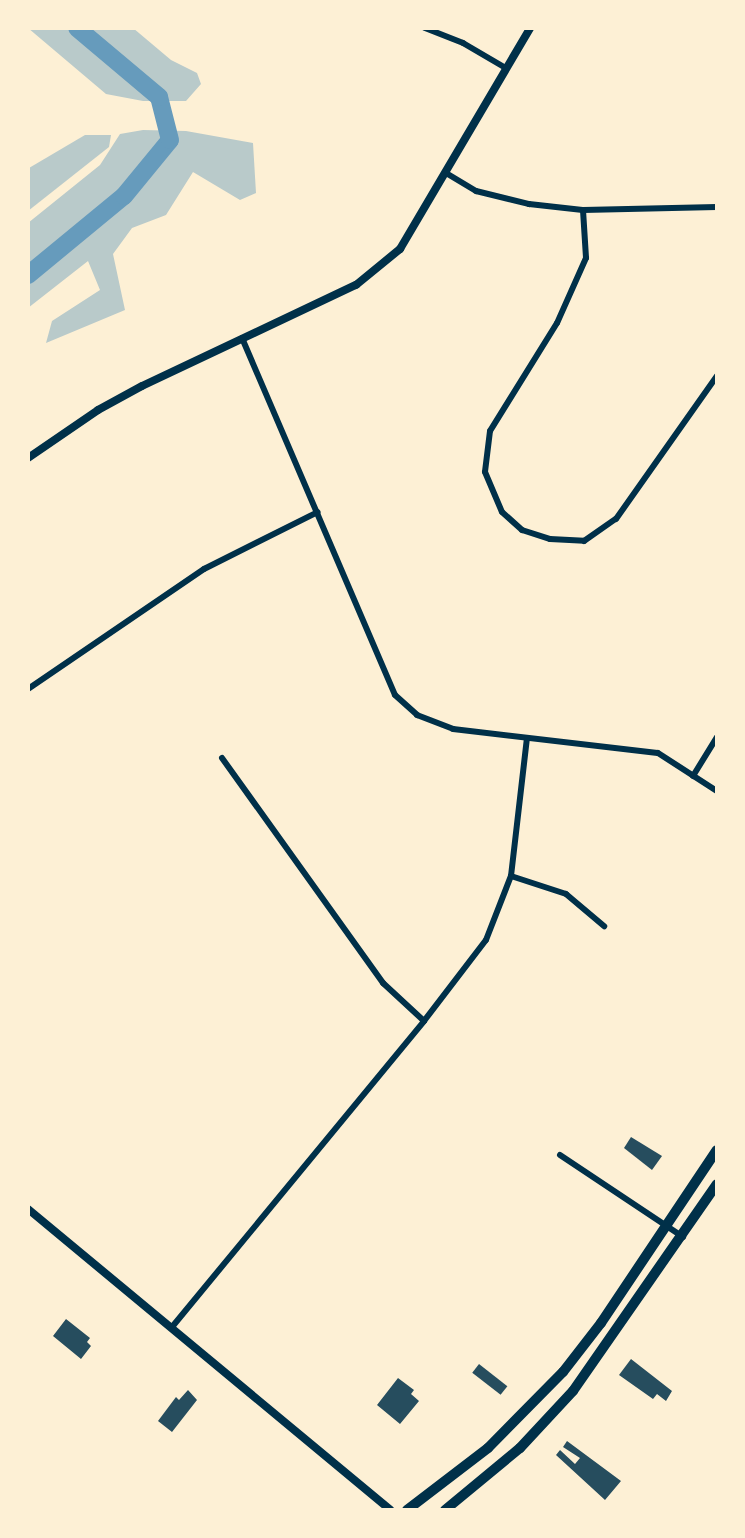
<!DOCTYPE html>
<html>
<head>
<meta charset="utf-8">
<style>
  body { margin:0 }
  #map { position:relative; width:745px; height:1538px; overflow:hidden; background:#fdf0d5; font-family:Lora,serif }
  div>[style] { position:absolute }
  .green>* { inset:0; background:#b9caca }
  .river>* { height:18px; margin:-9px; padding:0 9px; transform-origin:9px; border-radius:9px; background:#669bbc }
  .building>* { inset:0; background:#264d5e; transform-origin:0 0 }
  .minor>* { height:6px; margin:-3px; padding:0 3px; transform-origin:3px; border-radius:3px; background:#003049 }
  .tertiary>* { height:8px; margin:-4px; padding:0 4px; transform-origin:4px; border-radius:4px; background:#003049 }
  .primary>* { height:10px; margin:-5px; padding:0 5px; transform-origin:5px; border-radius:5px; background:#003049 }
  span { translate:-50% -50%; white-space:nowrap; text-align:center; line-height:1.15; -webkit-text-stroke:6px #fdf0d5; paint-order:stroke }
  .frame { position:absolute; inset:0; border:30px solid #fdf0d5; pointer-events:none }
</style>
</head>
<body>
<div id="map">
  <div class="green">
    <i style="clip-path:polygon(28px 28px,133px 28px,171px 60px,197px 73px,201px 84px,186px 101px,143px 101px,106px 94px)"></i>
    <i style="clip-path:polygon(143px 130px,186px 131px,253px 143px,256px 193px,240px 200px,193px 172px,166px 215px,132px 228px,113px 254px,125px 310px,46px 343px,52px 321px,100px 290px,88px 261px,28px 308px,28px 223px,100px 165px,120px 134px)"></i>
    <i style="clip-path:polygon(85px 135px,111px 135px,109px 147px,28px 211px,29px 168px)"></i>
  </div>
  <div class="river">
    <i style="left:28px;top:275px;width:124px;rotate:-39.5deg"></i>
    <i style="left:124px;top:196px;width:72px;rotate:-50.6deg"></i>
    <i style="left:170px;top:140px;width:44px;rotate:-104.3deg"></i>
    <i style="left:159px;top:97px;width:107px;rotate:-139.9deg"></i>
  </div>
  <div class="building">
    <i style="clip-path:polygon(631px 1137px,662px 1156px,652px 1170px,624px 1148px)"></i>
    <i style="clip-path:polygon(66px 1319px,90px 1338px,87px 1342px,91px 1346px,81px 1359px,53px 1336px)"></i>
    <i style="clip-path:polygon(631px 1359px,672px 1391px,666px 1401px,657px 1394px,653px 1399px,619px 1375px)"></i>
    <i style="left:479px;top:1364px;width:36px;height:11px;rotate:38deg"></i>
    <i style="clip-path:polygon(398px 1378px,414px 1390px,411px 1394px,419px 1401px,400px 1424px,377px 1405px)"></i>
    <i style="clip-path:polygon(188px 1390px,197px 1400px,172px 1432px,158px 1421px,176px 1397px,179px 1400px)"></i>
    <i style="clip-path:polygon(567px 1441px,621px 1481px,605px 1500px,556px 1455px,560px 1450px,575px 1464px,580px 1458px,563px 1447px)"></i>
  </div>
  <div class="minor">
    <i style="left:425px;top:28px;width:41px;rotate:21.5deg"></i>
    <i style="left:463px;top:43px;width:48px;rotate:30.3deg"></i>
    <i style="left:446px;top:173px;width:35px;rotate:31deg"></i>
    <i style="left:476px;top:191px;width:55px;rotate:13.8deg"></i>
    <i style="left:529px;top:204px;width:54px;rotate:6.3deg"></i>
    <i style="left:583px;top:210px;width:134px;rotate:-1.3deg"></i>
    <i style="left:583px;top:210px;width:48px;rotate:86.4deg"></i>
    <i style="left:586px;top:258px;width:71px;rotate:114deg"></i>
    <i style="left:557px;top:323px;width:127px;rotate:121.8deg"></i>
    <i style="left:490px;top:431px;width:41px;rotate:97deg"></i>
    <i style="left:485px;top:472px;width:43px;rotate:67deg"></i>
    <i style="left:502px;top:512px;width:27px;rotate:42deg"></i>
    <i style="left:522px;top:530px;width:29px;rotate:18deg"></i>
    <i style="left:550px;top:539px;width:34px;rotate:3deg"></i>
    <i style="left:584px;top:541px;width:39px;rotate:-35deg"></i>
    <i style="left:616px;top:519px;width:175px;rotate:-54.8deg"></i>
    <i style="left:242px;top:338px;width:388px;rotate:66.8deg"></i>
    <i style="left:395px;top:695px;width:30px;rotate:42deg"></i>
    <i style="left:417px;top:715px;width:39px;rotate:21deg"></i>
    <i style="left:453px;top:729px;width:206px;rotate:6.7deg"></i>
    <i style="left:658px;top:753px;width:70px;rotate:32.8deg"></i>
    <i style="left:28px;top:689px;width:213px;rotate:-34.3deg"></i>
    <i style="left:204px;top:569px;width:127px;rotate:-26.6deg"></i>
    <i style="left:222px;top:758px;width:277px;rotate:54.4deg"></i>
    <i style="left:383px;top:983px;width:56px;rotate:42.8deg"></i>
    <i style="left:693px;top:776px;width:46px;rotate:-58.4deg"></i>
    <i style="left:511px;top:876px;width:58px;rotate:18.1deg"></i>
    <i style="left:566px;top:894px;width:50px;rotate:40.1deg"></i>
    <i style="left:560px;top:1155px;width:148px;rotate:33.7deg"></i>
    <i style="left:172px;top:1327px;width:396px;rotate:-50.5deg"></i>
    <i style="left:424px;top:1021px;width:102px;rotate:-52.6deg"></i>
    <i style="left:486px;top:940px;width:69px;rotate:-68.7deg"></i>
    <i style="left:511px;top:876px;width:139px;rotate:-83.4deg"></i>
  </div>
  <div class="tertiary">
    <i style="left:28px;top:458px;width:85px;rotate:-34.4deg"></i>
    <i style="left:98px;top:410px;width:50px;rotate:-28.6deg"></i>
    <i style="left:142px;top:386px;width:237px;rotate:-25.3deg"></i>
    <i style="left:356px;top:285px;width:57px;rotate:-39.3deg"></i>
    <i style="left:400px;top:249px;width:256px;rotate:-59.5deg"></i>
    <i style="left:28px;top:1209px;width:471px;rotate:39.7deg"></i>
  </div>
  <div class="primary">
    <i style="left:407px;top:1510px;width:102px;rotate:-37.4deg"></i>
    <i style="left:488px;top:1448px;width:107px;rotate:-45.4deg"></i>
    <i style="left:563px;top:1372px;width:62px;rotate:-52.2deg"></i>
    <i style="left:601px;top:1323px;width:208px;rotate:-56.2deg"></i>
    <i style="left:445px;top:1510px;width:97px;rotate:-39.6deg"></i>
    <i style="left:520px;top:1448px;width:78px;rotate:-47.1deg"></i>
    <i style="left:573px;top:1391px;width:252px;rotate:-55.2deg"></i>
  </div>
  <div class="frame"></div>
</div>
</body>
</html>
